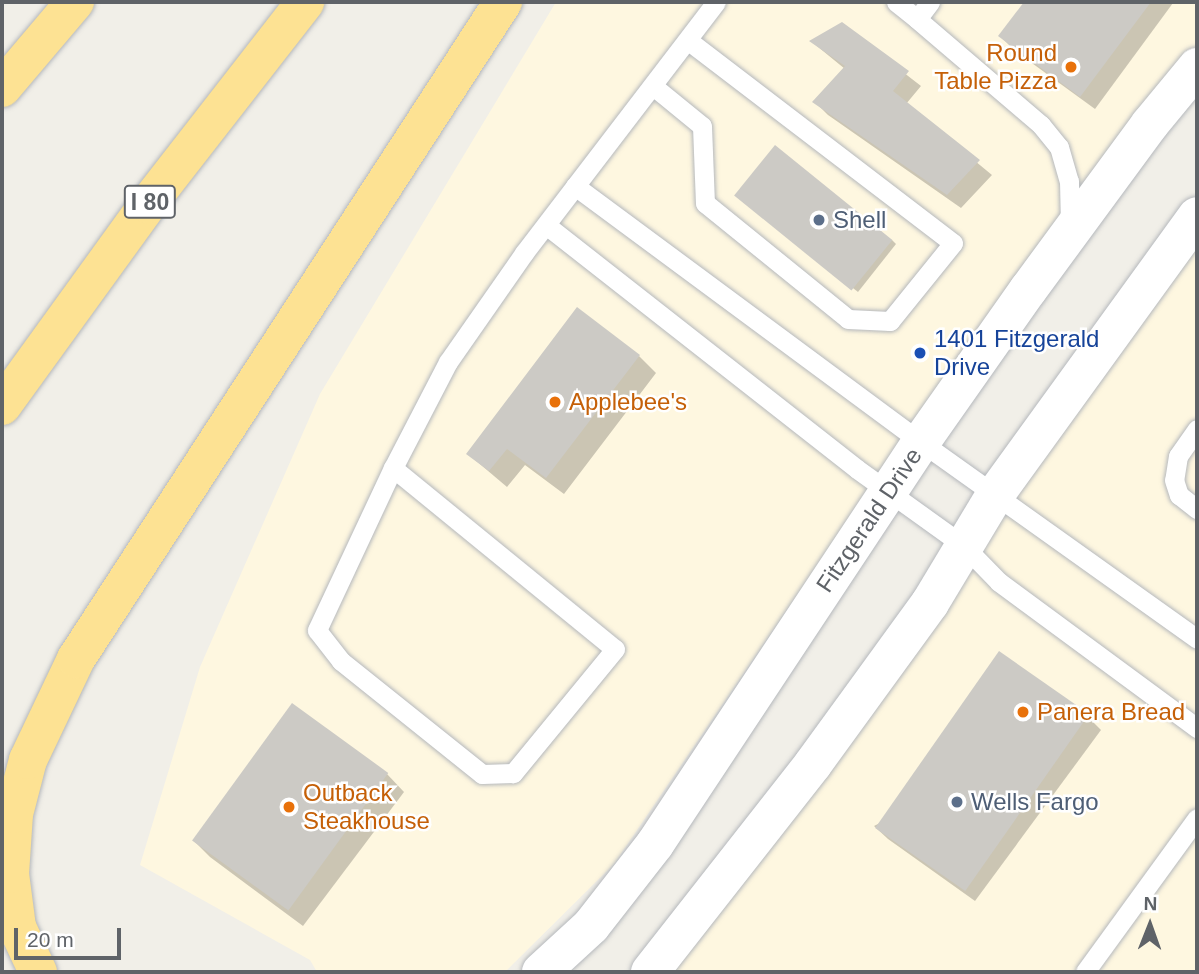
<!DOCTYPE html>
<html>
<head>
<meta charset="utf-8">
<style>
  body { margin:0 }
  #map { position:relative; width:1199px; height:974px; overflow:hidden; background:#f1efe8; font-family:Arial,sans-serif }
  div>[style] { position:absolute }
  .commercial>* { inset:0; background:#fef7e0 }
  .shadow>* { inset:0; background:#0003 }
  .building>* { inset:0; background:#cccac5; transform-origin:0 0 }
  .roads { filter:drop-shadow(0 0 2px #b5b8bc) drop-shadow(0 0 2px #b5b8bc) }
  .lane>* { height:19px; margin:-9.5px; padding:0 9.5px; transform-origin:9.5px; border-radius:9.5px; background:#fff }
  .secondary>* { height:38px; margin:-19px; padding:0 19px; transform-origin:19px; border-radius:19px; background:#fff }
  .highway>* { height:38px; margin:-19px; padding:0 19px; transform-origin:19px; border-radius:19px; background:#fde293 }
  .dots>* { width:19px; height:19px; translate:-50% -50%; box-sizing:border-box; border:4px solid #fff; border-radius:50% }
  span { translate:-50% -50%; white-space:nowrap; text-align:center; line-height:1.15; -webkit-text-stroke:5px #fff; paint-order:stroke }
  .shield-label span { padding:2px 5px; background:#fff; border:2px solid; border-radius:5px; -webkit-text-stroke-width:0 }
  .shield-label { font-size:23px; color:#5f6368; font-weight:700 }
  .food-label { font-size:24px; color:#c56008 }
  .right { translate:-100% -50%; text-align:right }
  .left { translate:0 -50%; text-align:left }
  .service-label { font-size:24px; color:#4e5e75 }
  .transit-label { font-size:24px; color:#164399 }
  .street-label { font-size:24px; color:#5f6368 }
  .frame { position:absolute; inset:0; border:4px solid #5f6368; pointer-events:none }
  .north { position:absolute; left:1115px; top:890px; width:70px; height:70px; -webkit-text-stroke:5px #fff; paint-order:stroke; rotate:1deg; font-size:19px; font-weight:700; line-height:28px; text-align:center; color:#5f6368 }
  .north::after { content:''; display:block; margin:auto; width:24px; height:32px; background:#5f6368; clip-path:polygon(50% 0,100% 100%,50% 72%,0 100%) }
  .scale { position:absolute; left:14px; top:928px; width:107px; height:32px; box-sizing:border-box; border:4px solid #5f6368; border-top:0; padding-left:9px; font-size:21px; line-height:24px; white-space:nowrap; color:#5f6368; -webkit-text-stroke:5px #fff; paint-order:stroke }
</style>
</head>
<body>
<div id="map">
  <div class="commercial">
    <i style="clip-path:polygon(556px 2px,1197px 2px,1197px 68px,860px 502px,614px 864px,505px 972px,317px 972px,310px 960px,140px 865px,200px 667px,320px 394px)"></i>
    <i style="clip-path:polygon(1197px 245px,1197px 972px,672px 972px)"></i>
  </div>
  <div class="shadow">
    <i style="clip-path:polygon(1026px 2px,1172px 2px,1173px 3px,1095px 109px,1014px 50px,1000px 36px)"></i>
    <i style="clip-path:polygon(841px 24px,921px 86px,906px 104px,992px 175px,961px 208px,828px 115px,815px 102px,845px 69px,812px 42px)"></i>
    <i style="clip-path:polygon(740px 199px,892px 240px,896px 244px,858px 292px)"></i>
    <i style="clip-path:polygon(639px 356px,656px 373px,564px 494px,525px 465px,507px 487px,468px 454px)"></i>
    <i style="clip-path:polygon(1088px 717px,1101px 730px,975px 901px,888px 839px,874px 826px)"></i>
    <i style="clip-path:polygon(387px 774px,404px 792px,303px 926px,210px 857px,193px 840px)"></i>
  </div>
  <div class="building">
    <i style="clip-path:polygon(1024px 2px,1151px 2px,1080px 97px,998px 36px)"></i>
    <i style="clip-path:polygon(842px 22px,909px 71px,893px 91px,980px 160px,947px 195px,812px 102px,845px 66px,809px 41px)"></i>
    <i style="left:775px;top:145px;width:151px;height:65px;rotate:39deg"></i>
    <i style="clip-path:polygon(577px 307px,640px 355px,546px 478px,507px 449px,489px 471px,466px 454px)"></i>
    <i style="left:999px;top:651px;width:110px;height:216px;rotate:35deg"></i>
    <i style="left:292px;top:703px;width:119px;height:170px;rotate:36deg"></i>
  </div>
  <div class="roads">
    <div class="lane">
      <i style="left:896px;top:2px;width:27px;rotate:39deg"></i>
      <i style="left:930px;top:2px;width:21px;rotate:127deg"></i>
      <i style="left:917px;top:19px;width:163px;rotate:40.5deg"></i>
      <i style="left:1041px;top:125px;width:28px;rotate:51deg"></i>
      <i style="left:1059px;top:147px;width:35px;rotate:74deg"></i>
      <i style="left:1069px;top:181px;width:45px;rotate:88.7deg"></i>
      <i style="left:653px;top:86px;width:63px;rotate:39.2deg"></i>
      <i style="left:702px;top:126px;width:77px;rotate:87.8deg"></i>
      <i style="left:705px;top:203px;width:184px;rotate:39deg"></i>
      <i style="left:848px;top:319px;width:42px;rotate:2.7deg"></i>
      <i style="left:890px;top:321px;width:100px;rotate:-51.1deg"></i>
      <i style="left:953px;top:243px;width:332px;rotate:-142.6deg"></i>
      <i style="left:575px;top:186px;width:430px;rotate:36.5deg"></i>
      <i style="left:921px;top:442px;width:339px;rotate:35.5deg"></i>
      <i style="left:546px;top:225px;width:395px;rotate:38.1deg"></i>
      <i style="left:857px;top:469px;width:132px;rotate:35.7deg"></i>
      <i style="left:964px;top:546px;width:50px;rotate:45.8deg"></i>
      <i style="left:999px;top:582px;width:246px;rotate:36.4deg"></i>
      <i style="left:1197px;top:429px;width:33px;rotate:125deg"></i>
      <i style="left:1178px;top:456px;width:24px;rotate:99deg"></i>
      <i style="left:1174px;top:480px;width:16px;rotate:72deg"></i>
      <i style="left:1179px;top:495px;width:23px;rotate:38deg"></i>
      <i style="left:393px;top:468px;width:286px;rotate:39.2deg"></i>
      <i style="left:615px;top:649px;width:161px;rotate:129.4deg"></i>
      <i style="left:513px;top:773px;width:31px;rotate:178deg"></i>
      <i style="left:482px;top:774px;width:181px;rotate:-141.3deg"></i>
      <i style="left:341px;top:661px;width:39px;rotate:-128deg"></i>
      <i style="left:317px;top:630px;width:179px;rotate:-64.9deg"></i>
      <i style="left:393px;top:468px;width:119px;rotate:-62.6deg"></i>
      <i style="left:448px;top:362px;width:133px;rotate:-55.1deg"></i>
      <i style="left:524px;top:253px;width:316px;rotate:-52.6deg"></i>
      <i style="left:1085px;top:972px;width:190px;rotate:-54deg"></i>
    </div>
    <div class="secondary">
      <i style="left:541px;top:972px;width:68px;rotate:-42.6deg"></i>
      <i style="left:591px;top:926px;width:104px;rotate:-52deg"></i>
      <i style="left:655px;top:844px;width:482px;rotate:-56.5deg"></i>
      <i style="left:921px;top:442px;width:186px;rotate:-54.9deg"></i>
      <i style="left:1028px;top:290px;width:206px;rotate:-53.7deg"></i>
      <i style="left:1150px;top:124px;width:74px;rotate:-50.5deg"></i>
      <i style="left:650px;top:972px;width:264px;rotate:-51.9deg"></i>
      <i style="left:813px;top:764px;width:199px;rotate:-54deg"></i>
      <i style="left:930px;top:603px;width:126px;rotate:-59deg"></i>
      <i style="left:995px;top:495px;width:344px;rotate:-54.1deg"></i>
    </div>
    <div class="highway">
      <i style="left:2px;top:88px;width:113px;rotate:-49.7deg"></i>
      <i style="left:2px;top:406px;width:249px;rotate:-54.1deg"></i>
      <i style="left:148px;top:204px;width:256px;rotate:-52.1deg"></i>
      <i style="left:38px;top:972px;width:50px;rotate:-115deg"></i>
      <i style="left:17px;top:927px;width:53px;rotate:-97.5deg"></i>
      <i style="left:10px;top:874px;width:60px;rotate:-86.2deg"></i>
      <i style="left:14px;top:814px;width:56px;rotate:-75.5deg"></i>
      <i style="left:28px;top:760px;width:112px;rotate:-64.6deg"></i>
      <i style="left:76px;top:659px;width:784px;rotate:-56.98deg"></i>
    </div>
  </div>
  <div class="dots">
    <i style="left:1071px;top:67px;background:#e8710a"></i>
    <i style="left:819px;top:220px;background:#5c6f8a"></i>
    <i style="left:920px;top:353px;background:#1a4fb4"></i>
    <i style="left:555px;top:402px;background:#e8710a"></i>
    <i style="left:1023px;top:712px;background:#e8710a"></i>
    <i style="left:957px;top:802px;background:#5c6f8a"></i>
    <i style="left:289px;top:807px;background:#e8710a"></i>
  </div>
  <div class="shield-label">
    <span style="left:150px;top:202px">I 80</span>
  </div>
  <div class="food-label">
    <span class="right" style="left:1057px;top:67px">Round<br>Table Pizza</span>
    <span class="left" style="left:569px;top:402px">Applebee's</span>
    <span class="left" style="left:1037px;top:712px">Panera Bread</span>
    <span class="left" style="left:303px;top:807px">Outback<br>Steakhouse</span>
  </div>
  <div class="service-label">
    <span class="left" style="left:833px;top:220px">Shell</span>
    <span class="left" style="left:971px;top:802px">Wells Fargo</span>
  </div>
  <div class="transit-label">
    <span class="left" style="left:934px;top:353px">1401 Fitzgerald<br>Drive</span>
  </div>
  <div class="street-label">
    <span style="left:869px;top:520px;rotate:-56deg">Fitzgerald Drive</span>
  </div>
  <div class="frame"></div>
  <div class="north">N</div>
  <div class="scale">20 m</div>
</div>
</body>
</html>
